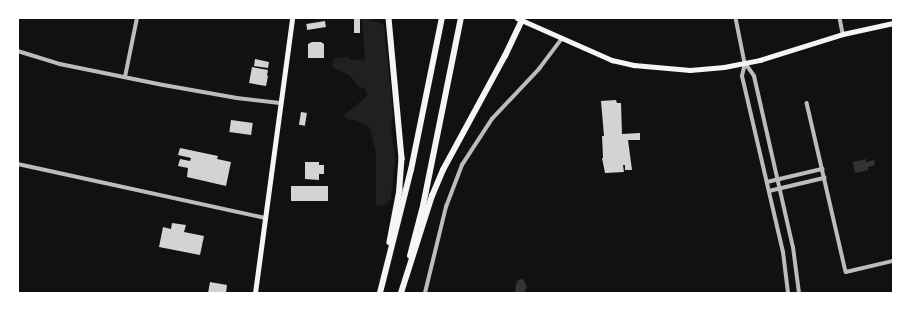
<!DOCTYPE html>
<html>
<head>
<meta charset="utf-8">
<style>
  body { margin:0 }
  #map { position:relative; width:911px; height:311px; overflow:hidden; background:#111; font-family:"Public Sans",sans-serif }
  div>[style] { position:absolute }
  .green>* { inset:0; background:#202020 }
  .water>* { inset:0; background:#333 }
  .building>* { inset:0; background:#d3d3d3; transform-origin:0 0 }
  .minor>* { height:3.5px; margin:-1.75px; padding:0 1.75px; transform-origin:1.75px; border-radius:1.75px; background:#bcbcbc }
  .tertiary>* { height:4px; margin:-2px; padding:0 2px; transform-origin:2px; border-radius:2px; background:#bcbcbc }
  .secondary>* { height:4.5px; margin:-2.25px; padding:0 2.25px; transform-origin:2.25px; border-radius:2.25px; background:#f5f5f5 }
  .trunk>* { height:5.5px; margin:-2.75px; padding:0 2.75px; transform-origin:2.75px; border-radius:2.75px; background:#f5f5f5 }
  span { translate:-50% -50%; white-space:nowrap; text-align:center; line-height:1.15; -webkit-text-stroke:4px #fff; paint-order:stroke }
  .frame { position:absolute; inset:0; border:19px solid #fff; pointer-events:none }
</style>
</head>
<body>
<div id="map">
  <div class="green">
    <i style="clip-path:polygon(362px 18px,373px 18px,371px 22px,378px 22px,384px 25px,393px 114px,391px 127px,395px 158px,391px 199px,388px 203px,381px 206px,376px 205px,376px 153px,370px 128px,357px 121px,345px 118px,344px 115px,366px 97px,367px 92px,364px 88px,359px 87px,349px 75px,334px 68px,332px 65px,333px 59px,338px 58px,349px 57px,350px 60px,365px 59px)"></i>
  </div>
  <div class="water">
    <i style="clip-path:polygon(866px 159px,866px 162px,874px 160px,875px 165px,868px 167px,868px 170px,855px 173px,853px 162px)"></i>
    <i style="clip-path:polygon(523px 279px,527px 287px,524px 293px,515px 293px,516px 284px,518px 280px)"></i>
  </div>
  <div class="building">
    <i style="left:354px;top:18px;width:6px;height:15px"></i>
    <i style="left:325px;top:21px;width:6px;height:19px;rotate:81deg"></i>
    <i style="clip-path:polygon(312px 42px,321px 42px,324px 44px,324px 58px,308px 58px,308px 44px)"></i>
    <i style="clip-path:polygon(255px 59px,269px 62px,268px 68px,254px 66px)"></i>
    <i style="clip-path:polygon(252px 67px,268px 70px,267px 75px,268px 76px,266px 86px,249px 83px)"></i>
    <i style="clip-path:polygon(616px 100px,617px 103px,621px 103px,622px 134px,640px 133px,640px 140px,628px 140px,632px 170px,625px 170px,625px 165px,623px 165px,624px 172px,605px 173px,602px 158px,603px 158px,602px 136px,604px 136px,601px 101px)"></i>
    <i style="left:301px;top:112px;width:6px;height:13px;rotate:9deg"></i>
    <i style="left:231px;top:120px;width:22px;height:12px;rotate:8deg"></i>
    <i style="clip-path:polygon(180px 148px,218px 156px,217px 159px,231px 162px,226px 186px,187px 177px,188px 168px,178px 166px,180px 159px,190px 161px,191px 158px,178px 155px)"></i>
    <i style="clip-path:polygon(305px 162px,319px 162px,319px 165px,324px 165px,324px 174px,319px 174px,319px 180px,305px 179px)"></i>
    <i style="left:291px;top:186px;width:37px;height:15px"></i>
    <i style="clip-path:polygon(172px 223px,186px 225px,184px 232px,204px 236px,200px 255px,159px 247px,163px 227px,171px 229px)"></i>
    <i style="clip-path:polygon(210px 282px,227px 285px,226px 293px,208px 293px)"></i>
  </div>
  <div class="minor">
    <i style="left:736px;top:18px;width:46px;rotate:78.7deg"></i>
    <i style="left:840px;top:18px;width:16px;rotate:79deg"></i>
    <i style="left:18px;top:51px;width:44px;rotate:17.2deg"></i>
    <i style="left:60px;top:64px;width:100px;rotate:11.5deg"></i>
    <i style="left:158px;top:84px;width:80px;rotate:10deg"></i>
    <i style="left:237px;top:98px;width:43px;rotate:6.6deg"></i>
    <i style="left:125px;top:77px;width:60px;rotate:-78.5deg"></i>
    <i style="left:807px;top:103px;width:173px;rotate:77deg"></i>
    <i style="left:846px;top:272px;width:48px;rotate:-13.2deg"></i>
    <i style="left:18px;top:164px;width:253px;rotate:12.3deg"></i>
    <i style="left:767px;top:182px;width:57px;rotate:-13.3deg"></i>
    <i style="left:769px;top:191px;width:57px;rotate:-13.3deg"></i>
    <i style="left:425px;top:293px;width:89px;rotate:-76.3deg"></i>
    <i style="left:446px;top:207px;width:45px;rotate:-69.1deg"></i>
    <i style="left:462px;top:165px;width:55px;rotate:-56.9deg"></i>
    <i style="left:492px;top:119px;width:69px;rotate:-46.8deg"></i>
    <i style="left:539px;top:69px;width:38px;rotate:-53deg"></i>
  </div>
  <div class="tertiary">
    <i style="left:745px;top:63px;width:16px;rotate:55deg"></i>
    <i style="left:754px;top:76px;width:175px;rotate:77.2deg"></i>
    <i style="left:793px;top:247px;width:46px;rotate:82.6deg"></i>
    <i style="left:745px;top:63px;width:13px;rotate:103deg"></i>
    <i style="left:742px;top:76px;width:181px;rotate:76.9deg"></i>
    <i style="left:783px;top:252px;width:41px;rotate:83deg"></i>
  </div>
  <div class="secondary">
    <i style="left:517px;top:18px;width:104px;rotate:23.9deg"></i>
    <i style="left:612px;top:60px;width:23px;rotate:13deg"></i>
    <i style="left:634px;top:65px;width:56px;rotate:5.1deg"></i>
    <i style="left:690px;top:70px;width:34px;rotate:-5deg"></i>
    <i style="left:724px;top:67px;width:37px;rotate:-11deg"></i>
    <i style="left:760px;top:60px;width:87px;rotate:-17.4deg"></i>
    <i style="left:843px;top:34px;width:51px;rotate:-12.4deg"></i>
    <i style="left:255px;top:293px;width:277px;rotate:-82.3deg"></i>
  </div>
  <div class="trunk">
    <i style="left:389px;top:18px;width:141px;rotate:84.7deg"></i>
    <i style="left:402px;top:158px;width:32px;rotate:94deg"></i>
    <i style="left:400px;top:190px;width:53px;rotate:100.9deg"></i>
    <i style="left:410px;top:256px;width:52px;rotate:-75.4deg"></i>
    <i style="left:423px;top:206px;width:192px;rotate:-78.6deg"></i>
    <i style="left:380px;top:293px;width:127px;rotate:-75.9deg"></i>
    <i style="left:411px;top:170px;width:155px;rotate:-78.5deg"></i>
    <i style="left:401px;top:293px;width:102px;rotate:-72.3deg"></i>
    <i style="left:432px;top:196px;width:28px;rotate:-67deg"></i>
    <i style="left:443px;top:170px;width:130px;rotate:-61.5deg"></i>
    <i style="left:505px;top:56px;width:42px;rotate:-64.7deg"></i>
  </div>
  <div class="frame"></div>
</div>
</body>
</html>
